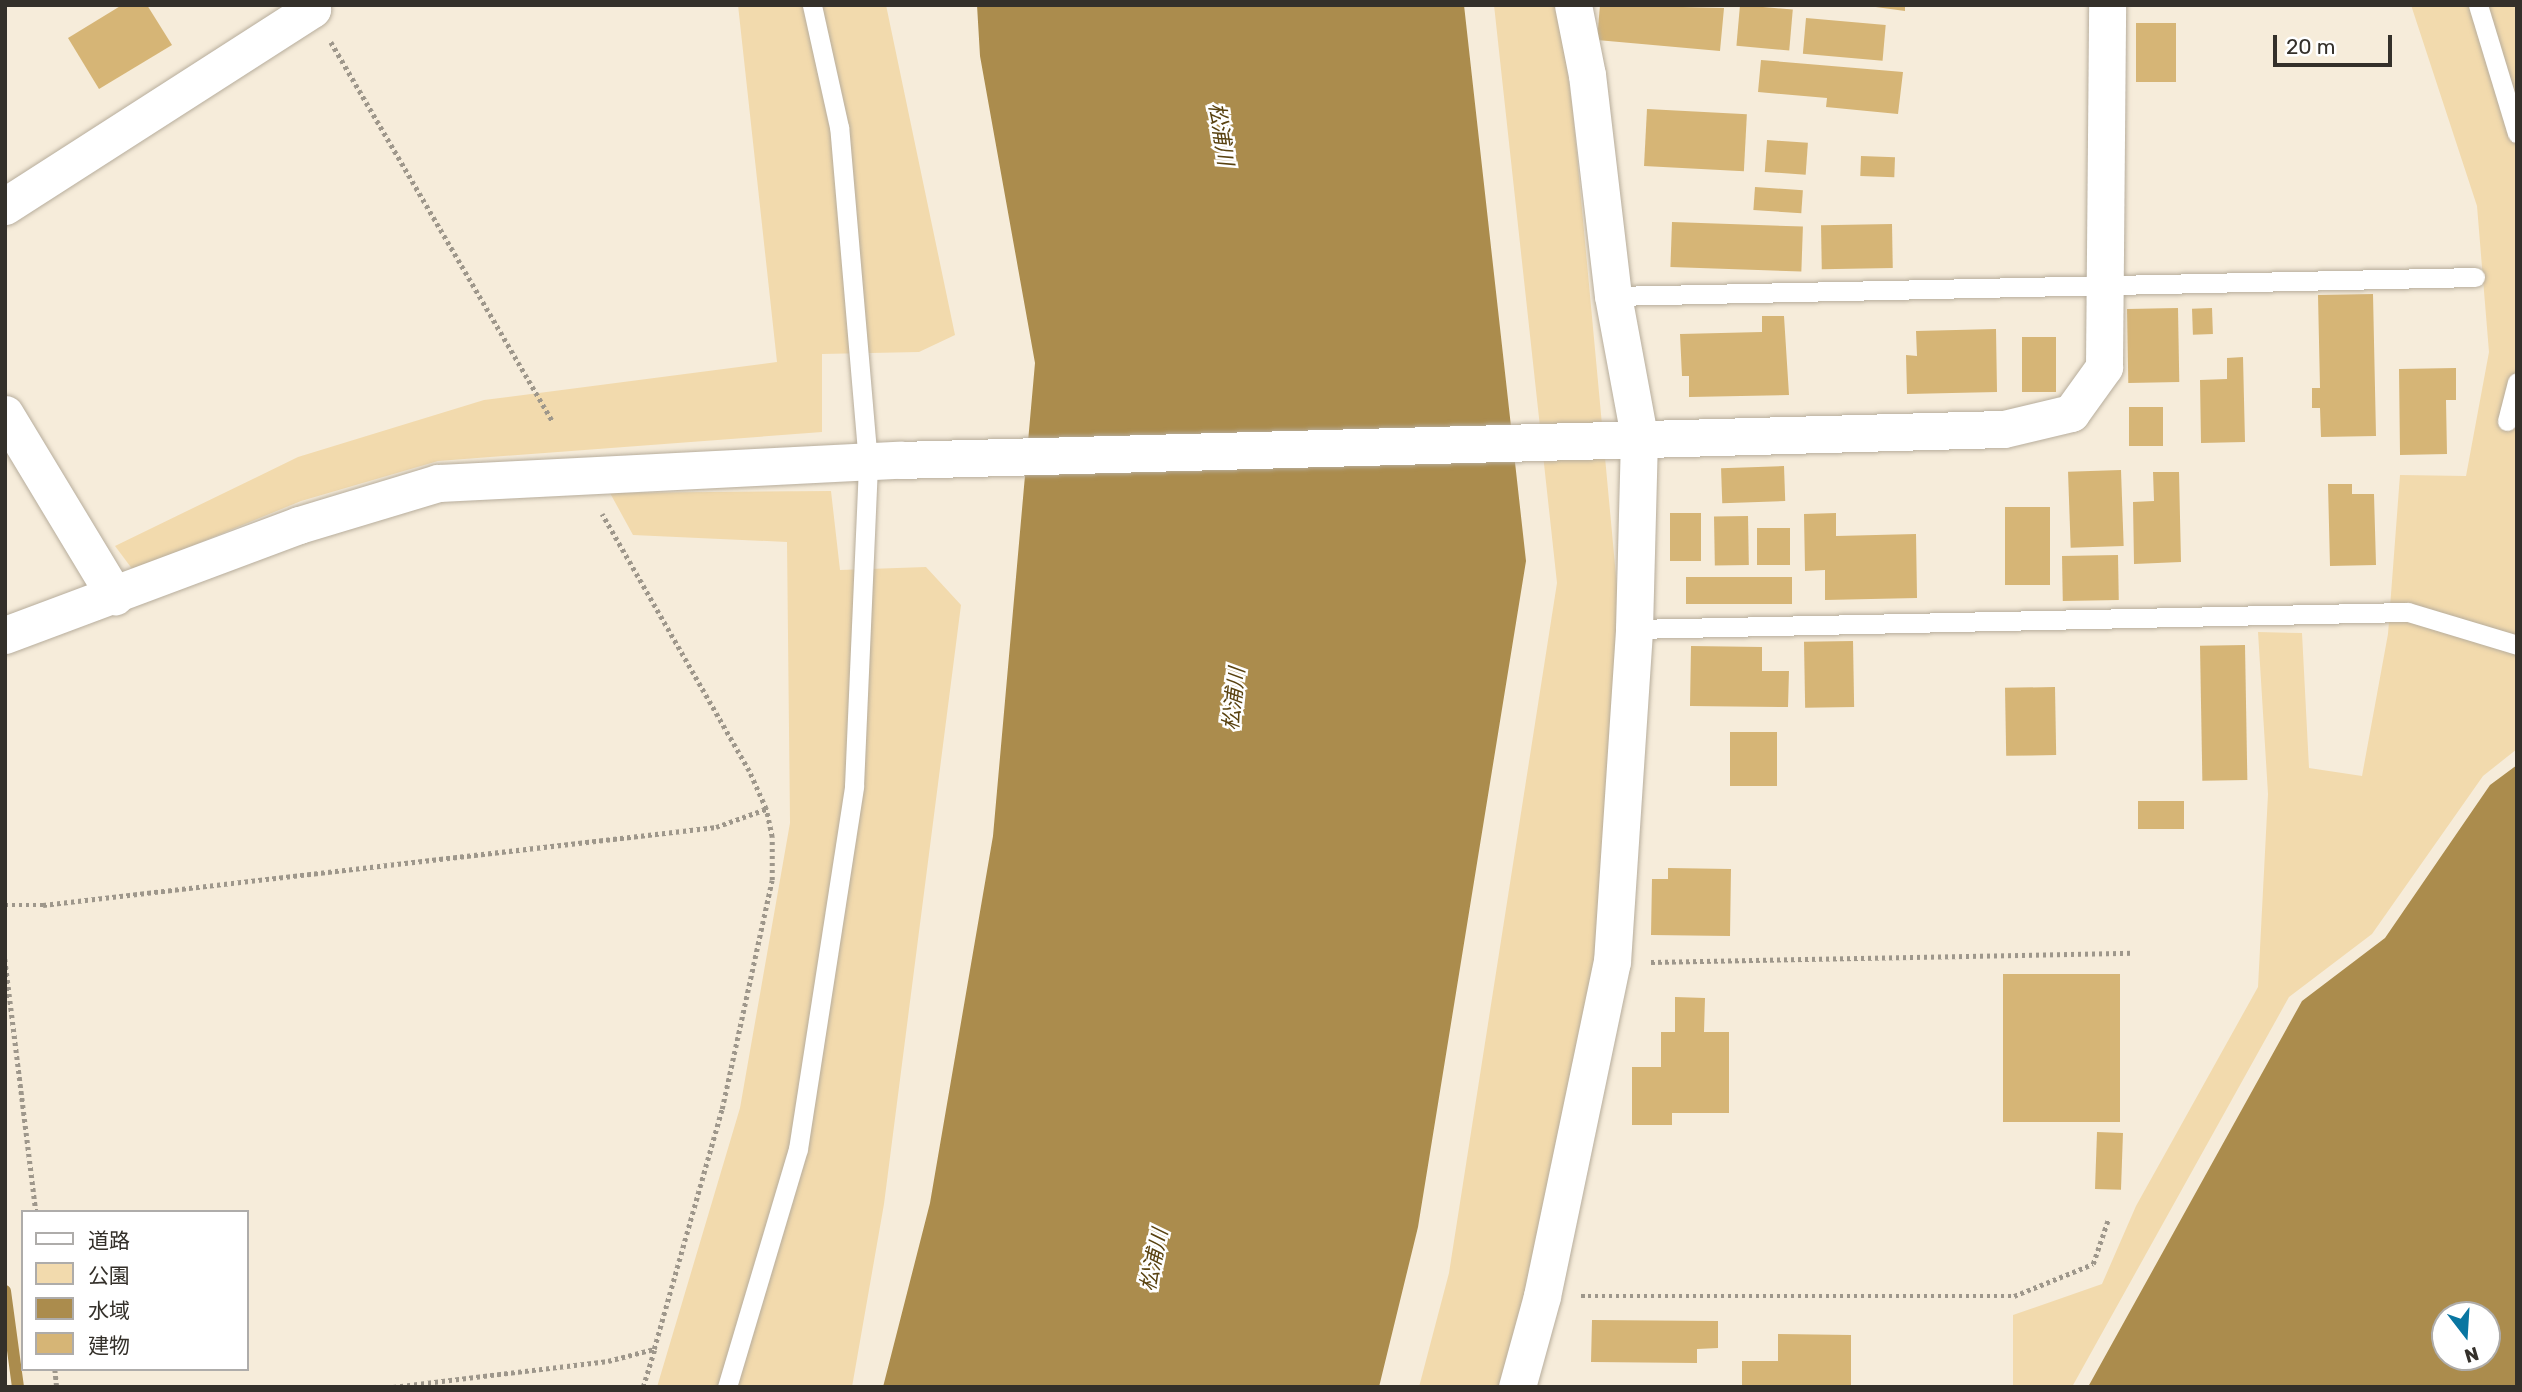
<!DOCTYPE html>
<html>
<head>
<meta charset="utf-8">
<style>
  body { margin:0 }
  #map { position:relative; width:2522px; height:1392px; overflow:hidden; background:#f6ecda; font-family:Rubik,"Noto Sans JP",sans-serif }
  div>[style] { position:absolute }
  .green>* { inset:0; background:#f2daad }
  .water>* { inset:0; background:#ab8c4d }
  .stream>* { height:12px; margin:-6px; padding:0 6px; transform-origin:6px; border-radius:6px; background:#ab8c4d }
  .building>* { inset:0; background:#d6b576; transform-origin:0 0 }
  .path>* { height:4.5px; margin-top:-2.25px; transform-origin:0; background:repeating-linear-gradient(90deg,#9e978b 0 3.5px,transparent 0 7px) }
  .roads { filter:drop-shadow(0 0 2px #b7ad9c) drop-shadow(0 0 2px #b7ad9c) }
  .lane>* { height:19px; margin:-9.5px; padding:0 9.5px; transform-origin:9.5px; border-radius:9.5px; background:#fff }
  .street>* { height:37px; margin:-18.5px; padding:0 18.5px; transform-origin:18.5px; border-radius:18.5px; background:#fff }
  span { translate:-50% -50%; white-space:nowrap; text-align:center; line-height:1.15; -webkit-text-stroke:5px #fff; paint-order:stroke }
  .water-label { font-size:21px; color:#594210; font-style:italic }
  .frame { position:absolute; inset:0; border:7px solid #34302a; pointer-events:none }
  .legend { position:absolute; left:21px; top:1210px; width:228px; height:161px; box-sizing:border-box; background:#fff; border:2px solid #aeacaa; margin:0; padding:9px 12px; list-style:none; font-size:21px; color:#34302a }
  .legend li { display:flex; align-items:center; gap:14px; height:35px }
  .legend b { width:35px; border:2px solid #aeacaa }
  .north { position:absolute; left:2431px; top:1301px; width:70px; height:70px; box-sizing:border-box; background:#fff; border:2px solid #aeacaa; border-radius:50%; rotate:163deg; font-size:19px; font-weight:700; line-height:28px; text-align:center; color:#34302a }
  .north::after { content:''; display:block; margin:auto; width:24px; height:32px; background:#0976a1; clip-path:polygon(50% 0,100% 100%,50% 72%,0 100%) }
  .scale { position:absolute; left:2273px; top:35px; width:119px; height:32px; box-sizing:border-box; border:4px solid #34302a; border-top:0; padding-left:9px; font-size:21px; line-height:24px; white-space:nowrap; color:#34302a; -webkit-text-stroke:5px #fff; paint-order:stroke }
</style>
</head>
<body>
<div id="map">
  <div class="green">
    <i style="clip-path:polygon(738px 5px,886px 5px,955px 335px,919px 352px,822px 354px,822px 432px,438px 461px,301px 501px,133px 570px,115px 546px,298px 457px,484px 400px,777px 362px)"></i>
    <i style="clip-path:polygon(1494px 5px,1558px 5px,1573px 112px,1620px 619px,1601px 965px,1502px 1387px,1419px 1387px,1449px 1273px,1557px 583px)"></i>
    <i style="clip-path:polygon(2411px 5px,2517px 5px,2517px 749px,2483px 776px,2372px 934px,2289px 997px,2072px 1387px,2013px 1387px,2013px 1315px,2102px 1284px,2136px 1206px,2258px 987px,2268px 794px,2258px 632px,2302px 633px,2309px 768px,2362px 776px,2388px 634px,2400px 475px,2466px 476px,2489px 352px,2477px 206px)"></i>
    <i style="clip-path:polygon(831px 491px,840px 570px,926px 567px,961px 605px,884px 1204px,852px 1387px,657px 1387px,740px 1108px,790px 823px,787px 542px,633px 535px,610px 493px)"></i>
  </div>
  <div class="water">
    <i style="clip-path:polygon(977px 5px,1464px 5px,1526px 561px,1418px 1227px,1379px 1387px,883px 1387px,930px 1203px,993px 836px,1035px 363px,980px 56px)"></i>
    <i style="clip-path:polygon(evenodd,2517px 765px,2517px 1387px,2088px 1387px,2302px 1001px,2385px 938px,2490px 785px,2517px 765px,2445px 1315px,2487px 1315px,2487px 1357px,2445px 1357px,2445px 1315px)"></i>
  </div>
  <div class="stream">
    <i style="left:5px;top:1291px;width:97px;rotate:82.3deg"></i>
  </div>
  <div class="building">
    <i style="clip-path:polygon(122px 5px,147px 5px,172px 45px,99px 89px,68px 38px)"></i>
    <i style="clip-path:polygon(1600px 5px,1724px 8px,1720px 51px,1597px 40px)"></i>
    <i style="left:1740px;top:5px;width:53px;height:41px;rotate:5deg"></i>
    <i style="clip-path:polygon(1861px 5px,1905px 5px,1905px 11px)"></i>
    <i style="left:1806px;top:18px;width:80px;height:36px;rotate:5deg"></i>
    <i style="left:2136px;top:23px;width:40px;height:59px"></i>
    <i style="clip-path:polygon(1761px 60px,1903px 72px,1898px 114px,1826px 107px,1827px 98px,1758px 92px)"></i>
    <i style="left:1647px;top:109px;width:100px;height:57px;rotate:3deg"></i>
    <i style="left:1767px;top:140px;width:41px;height:32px;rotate:4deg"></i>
    <i style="left:1861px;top:156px;width:34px;height:20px;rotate:2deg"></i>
    <i style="left:1755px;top:187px;width:48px;height:23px;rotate:4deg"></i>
    <i style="left:1672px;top:222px;width:131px;height:45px;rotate:2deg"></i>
    <i style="left:1892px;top:224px;width:44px;height:71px;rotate:89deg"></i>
    <i style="clip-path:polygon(2373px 294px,2376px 436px,2321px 437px,2320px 408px,2312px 408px,2312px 388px,2320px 388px,2318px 295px)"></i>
    <i style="left:2178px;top:308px;width:74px;height:51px;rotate:89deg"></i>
    <i style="left:2212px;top:308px;width:26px;height:20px;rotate:88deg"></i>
    <i style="clip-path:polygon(1762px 316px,1784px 316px,1789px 395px,1689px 397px,1689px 376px,1682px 376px,1680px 334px,1762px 332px)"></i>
    <i style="clip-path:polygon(1996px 329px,1997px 392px,1907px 394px,1906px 355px,1917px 356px,1916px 331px)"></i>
    <i style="left:2022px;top:337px;width:34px;height:55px"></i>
    <i style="clip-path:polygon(2243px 357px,2245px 442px,2201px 443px,2200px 380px,2227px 379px,2227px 358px)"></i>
    <i style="clip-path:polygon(2456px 368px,2456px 400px,2446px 400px,2447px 454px,2400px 455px,2399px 369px)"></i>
    <i style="left:2129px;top:407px;width:34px;height:39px"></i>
    <i style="left:1784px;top:466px;width:35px;height:63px;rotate:88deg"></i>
    <i style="left:2121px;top:470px;width:76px;height:53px;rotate:88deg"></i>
    <i style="clip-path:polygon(2153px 472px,2179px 472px,2181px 562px,2134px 564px,2133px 502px,2154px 501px)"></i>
    <i style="clip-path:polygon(2328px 484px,2352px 484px,2352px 494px,2374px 494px,2376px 565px,2330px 566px)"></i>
    <i style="left:2005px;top:507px;width:45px;height:78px"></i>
    <i style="left:1670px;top:513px;width:31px;height:48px"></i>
    <i style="clip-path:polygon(1836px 513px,1836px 536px,1916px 534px,1917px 598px,1825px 600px,1825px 570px,1805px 571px,1804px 514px)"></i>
    <i style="left:1748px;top:516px;width:49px;height:34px;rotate:89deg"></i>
    <i style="left:1790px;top:528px;width:37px;height:33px;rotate:90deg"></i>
    <i style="left:2118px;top:555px;width:45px;height:56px;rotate:89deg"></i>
    <i style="left:1792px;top:577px;width:27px;height:106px;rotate:90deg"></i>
    <i style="left:1853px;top:641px;width:66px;height:49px;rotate:89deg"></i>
    <i style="left:2245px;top:645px;width:135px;height:45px;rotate:89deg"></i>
    <i style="clip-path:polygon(1691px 646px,1762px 647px,1762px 671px,1789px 671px,1788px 707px,1690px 706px)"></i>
    <i style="left:2055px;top:687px;width:68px;height:50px;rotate:89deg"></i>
    <i style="left:1730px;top:732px;width:47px;height:54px"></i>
    <i style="left:2184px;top:801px;width:28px;height:46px;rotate:90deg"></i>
    <i style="clip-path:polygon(1668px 868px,1731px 869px,1730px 936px,1651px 935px,1652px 879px,1668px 879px)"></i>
    <i style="left:2003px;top:974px;width:117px;height:148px"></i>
    <i style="clip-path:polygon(1675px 997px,1705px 998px,1704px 1032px,1729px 1032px,1729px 1113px,1672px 1113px,1672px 1125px,1632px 1125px,1632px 1067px,1661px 1067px,1661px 1032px,1675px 1032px)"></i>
    <i style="left:2097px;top:1132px;width:26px;height:57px;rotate:2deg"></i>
    <i style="clip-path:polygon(1592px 1320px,1718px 1321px,1718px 1348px,1697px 1349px,1697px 1363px,1591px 1362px)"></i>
    <i style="clip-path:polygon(1778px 1334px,1851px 1335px,1851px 1387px,1742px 1387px,1742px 1361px,1778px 1361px)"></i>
  </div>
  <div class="path">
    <i style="left:331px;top:42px;width:440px;rotate:59.7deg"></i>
    <i style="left:5px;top:905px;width:38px"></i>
    <i style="left:43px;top:905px;width:678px;rotate:-6.61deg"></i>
    <i style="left:716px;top:827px;width:53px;rotate:-19.8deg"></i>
    <i style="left:5px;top:959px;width:255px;rotate:83deg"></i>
    <i style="left:1651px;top:962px;width:482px;rotate:-1.1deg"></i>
    <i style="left:1581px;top:1296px;width:433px"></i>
    <i style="left:2014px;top:1296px;width:85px;rotate:-22.1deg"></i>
    <i style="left:2093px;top:1264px;width:46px;rotate:-71.2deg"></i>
    <i style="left:55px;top:1369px;width:18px;rotate:84deg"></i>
    <i style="left:393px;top:1387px;width:217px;rotate:-6.9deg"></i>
    <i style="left:608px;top:1361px;width:48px;rotate:-14.6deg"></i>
    <i style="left:654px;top:1349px;width:249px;rotate:-74.2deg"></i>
    <i style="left:722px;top:1109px;width:234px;rotate:-77.7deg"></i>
    <i style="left:772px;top:880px;width:43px;rotate:-90deg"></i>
    <i style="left:772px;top:837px;width:29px;rotate:-102deg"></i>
    <i style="left:766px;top:809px;width:42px;rotate:-114.1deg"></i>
    <i style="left:749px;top:771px;width:296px;rotate:-119.8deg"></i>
    <i style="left:643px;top:1387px;width:39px;rotate:-73deg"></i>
  </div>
  <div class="roads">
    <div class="lane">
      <i style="left:2478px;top:5px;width:134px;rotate:73.1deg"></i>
      <i style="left:1613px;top:296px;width:862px;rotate:-1.26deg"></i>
      <i style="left:2507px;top:421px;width:40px;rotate:-75.6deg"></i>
      <i style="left:1634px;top:629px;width:774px;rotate:-1.26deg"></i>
      <i style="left:2408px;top:612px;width:114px;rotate:16.8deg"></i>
      <i style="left:727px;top:1387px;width:248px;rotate:-73.4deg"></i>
      <i style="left:798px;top:1149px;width:367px;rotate:-81.2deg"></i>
      <i style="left:854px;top:786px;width:323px;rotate:-87.5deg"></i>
      <i style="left:868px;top:463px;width:337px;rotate:-94.9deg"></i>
      <i style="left:839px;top:127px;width:125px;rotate:-102.5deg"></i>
    </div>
    <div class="street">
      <i style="left:5px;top:206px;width:365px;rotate:-32.7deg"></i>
      <i style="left:312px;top:9px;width:4px;rotate:-117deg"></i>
      <i style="left:5px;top:414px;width:213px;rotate:58.9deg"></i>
      <i style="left:5px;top:635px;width:314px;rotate:-20.5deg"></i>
      <i style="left:299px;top:525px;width:145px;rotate:-16.8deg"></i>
      <i style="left:438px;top:483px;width:462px;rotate:-2.9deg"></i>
      <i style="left:899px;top:460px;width:1105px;rotate:-1.61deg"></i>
      <i style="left:2004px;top:429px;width:69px;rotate:-13.4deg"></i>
      <i style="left:2071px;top:413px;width:57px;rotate:-54.3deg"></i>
      <i style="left:2104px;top:367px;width:362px;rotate:-89.5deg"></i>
      <i style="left:1517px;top:1387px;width:94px;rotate:-74.6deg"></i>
      <i style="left:1542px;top:1296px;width:341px;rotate:-78.2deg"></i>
      <i style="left:1612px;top:962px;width:334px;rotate:-86.2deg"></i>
      <i style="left:1634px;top:629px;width:193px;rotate:-88.5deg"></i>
      <i style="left:1639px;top:436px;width:142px;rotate:-100.5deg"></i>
      <i style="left:1613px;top:296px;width:223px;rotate:-96.7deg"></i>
      <i style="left:1587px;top:75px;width:71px;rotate:-101.3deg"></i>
    </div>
  </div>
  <div class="water-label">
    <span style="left:1221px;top:134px;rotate:81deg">松浦川</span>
    <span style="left:1234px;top:699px;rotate:-84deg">松浦川</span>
    <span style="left:1154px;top:1260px;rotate:-78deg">松浦川</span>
  </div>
  <div class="frame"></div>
  <ul class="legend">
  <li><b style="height:9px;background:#fff"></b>道路</li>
  <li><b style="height:19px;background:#f2daad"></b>公園</li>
  <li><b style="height:19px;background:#ab8c4d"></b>水域</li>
  <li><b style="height:19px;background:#d6b576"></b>建物</li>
  </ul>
  <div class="north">N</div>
  <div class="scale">20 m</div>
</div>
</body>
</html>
